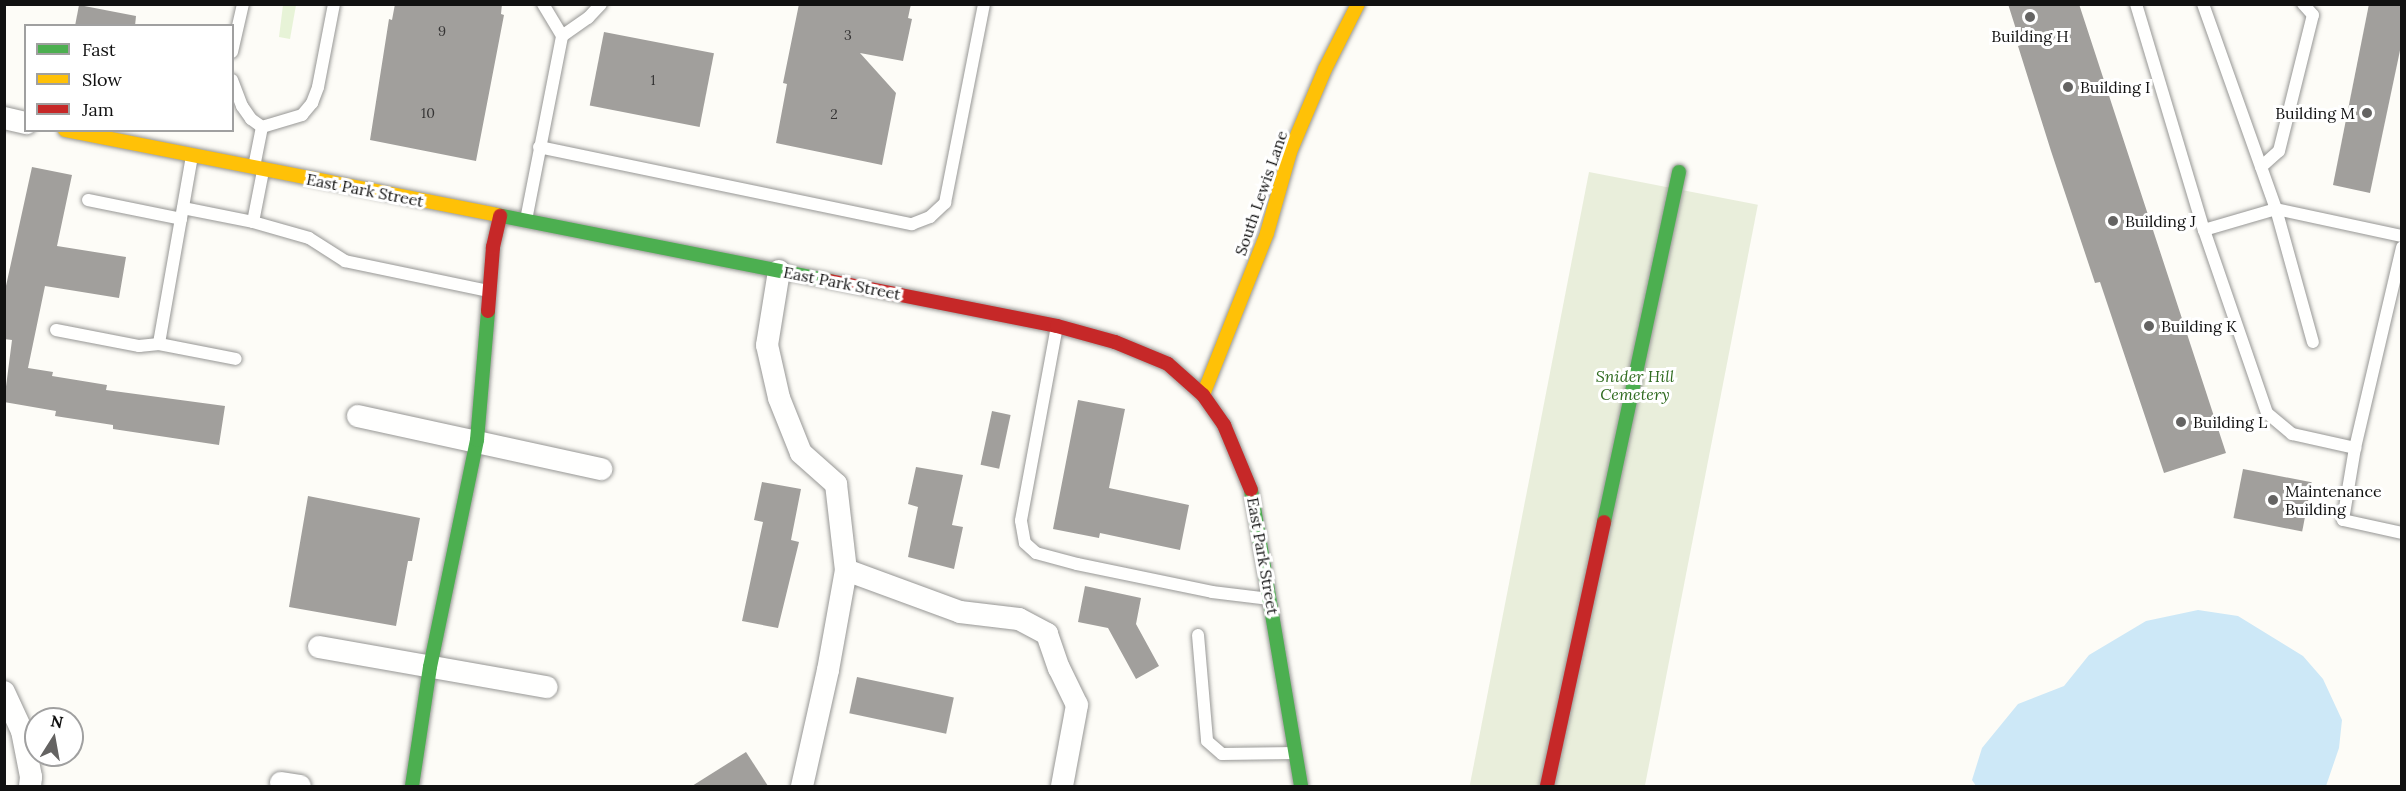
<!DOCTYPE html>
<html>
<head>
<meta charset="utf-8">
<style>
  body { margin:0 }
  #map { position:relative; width:2406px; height:791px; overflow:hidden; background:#fdfcf7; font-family:Lora,serif }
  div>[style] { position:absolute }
  .green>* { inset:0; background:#e7f3d7 }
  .cemetery>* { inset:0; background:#e9eedb; transform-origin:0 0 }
  .water>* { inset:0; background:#cde8f7 }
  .building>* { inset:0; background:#a19f9c; transform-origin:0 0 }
  .roads { filter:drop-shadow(0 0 2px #979795) drop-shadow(0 0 2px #979795) }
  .lane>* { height:12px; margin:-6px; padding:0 6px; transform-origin:6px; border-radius:6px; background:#fffffe }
  .street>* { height:22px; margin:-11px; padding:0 11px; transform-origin:11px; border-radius:11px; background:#fffffe }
  .fast>* { height:14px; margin:-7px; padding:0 7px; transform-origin:7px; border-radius:7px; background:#4caf50 }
  .slow>* { height:14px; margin:-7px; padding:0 7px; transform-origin:7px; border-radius:7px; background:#ffc107 }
  .jam>* { height:14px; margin:-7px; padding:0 7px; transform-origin:7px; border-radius:7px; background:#c62828 }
  .dots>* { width:16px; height:16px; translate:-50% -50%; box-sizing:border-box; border:3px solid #fff; border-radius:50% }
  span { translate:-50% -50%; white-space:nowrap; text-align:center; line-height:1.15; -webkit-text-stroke:6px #fff; paint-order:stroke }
  .number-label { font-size:14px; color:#353434 }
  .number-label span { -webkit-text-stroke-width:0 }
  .poi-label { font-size:16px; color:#111 }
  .left { translate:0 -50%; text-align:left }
  .right { translate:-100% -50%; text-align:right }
  .street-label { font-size:16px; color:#111 }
  .park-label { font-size:16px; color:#2f6b1f; font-style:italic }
  .frame { position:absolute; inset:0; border:6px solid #111; pointer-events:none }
  .legend { position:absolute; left:24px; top:24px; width:210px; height:108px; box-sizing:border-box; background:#fff; border:2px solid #a0a0a0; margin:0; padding:8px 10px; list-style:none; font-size:18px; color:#111 }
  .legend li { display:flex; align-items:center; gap:12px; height:30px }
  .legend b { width:30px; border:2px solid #a0a0a0 }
  .north { position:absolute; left:24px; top:707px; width:60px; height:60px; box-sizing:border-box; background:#fff; border:2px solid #a0a0a0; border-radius:50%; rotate:11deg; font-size:16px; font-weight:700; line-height:24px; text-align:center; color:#111 }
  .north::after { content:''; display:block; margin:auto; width:21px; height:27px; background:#646362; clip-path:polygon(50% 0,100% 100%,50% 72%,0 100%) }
</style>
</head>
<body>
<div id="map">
  <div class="green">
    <i style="clip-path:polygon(283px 5px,296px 5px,290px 39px,279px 37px)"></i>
  </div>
  <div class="cemetery">
    <i style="left:1589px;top:172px;width:172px;height:626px;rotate:11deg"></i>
  </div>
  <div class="water">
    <i style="clip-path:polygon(2198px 610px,2238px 616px,2303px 656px,2323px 679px,2342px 720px,2339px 748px,2326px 786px,1976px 786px,1972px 780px,1982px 748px,2018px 704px,2064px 686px,2089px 655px,2146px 621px)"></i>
  </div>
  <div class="building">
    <i style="clip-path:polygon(395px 4px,502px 4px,501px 14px,504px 15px,476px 161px,370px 140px,389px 19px,392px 20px)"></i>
    <i style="clip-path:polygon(799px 4px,911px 4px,908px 18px,912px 19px,903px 61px,860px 53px,896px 93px,882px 165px,776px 143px,787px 84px,783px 83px)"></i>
    <i style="clip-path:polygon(2008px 4px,2079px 4px,2226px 453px,2164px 473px,2100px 282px,2095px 283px,2051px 151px,2018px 46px,2021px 45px)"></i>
    <i style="clip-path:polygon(2369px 4px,2402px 4px,2402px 41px,2370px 193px,2333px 185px)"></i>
    <i style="clip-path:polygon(79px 5px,136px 16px,135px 26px,75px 26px)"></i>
    <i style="left:604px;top:32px;width:112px;height:75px;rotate:11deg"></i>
    <i style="clip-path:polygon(32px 167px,72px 175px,57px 246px,126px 257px,119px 298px,45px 286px,28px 368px,53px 372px,52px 376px,107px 385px,106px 390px,225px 406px,219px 445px,113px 429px,113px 425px,55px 416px,56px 411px,4px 402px,12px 340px,4px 339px,4px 295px)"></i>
    <i style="clip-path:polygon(1078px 400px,1125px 409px,1109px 488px,1189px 505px,1180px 550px,1100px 533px,1099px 538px,1053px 529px)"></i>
    <i style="left:992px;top:411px;width:19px;height:55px;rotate:12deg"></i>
    <i style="clip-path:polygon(916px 467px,963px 475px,952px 525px,963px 527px,954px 569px,908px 557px,918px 507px,908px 504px)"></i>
    <i style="left:2243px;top:469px;width:70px;height:50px;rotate:11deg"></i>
    <i style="clip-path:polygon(762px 482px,801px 489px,791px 540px,799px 542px,778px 628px,742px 621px,763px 522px,754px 520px)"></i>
    <i style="clip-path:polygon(308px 496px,420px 518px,412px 561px,408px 561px,396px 626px,289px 607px)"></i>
    <i style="clip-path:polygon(1085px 586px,1141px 598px,1136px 624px,1159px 666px,1136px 679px,1108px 628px,1078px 622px)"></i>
    <i style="left:857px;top:677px;width:99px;height:37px;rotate:12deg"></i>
    <i style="clip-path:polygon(746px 752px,768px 786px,692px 786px)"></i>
  </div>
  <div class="roads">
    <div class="lane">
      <i style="left:543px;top:4px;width:37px;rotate:59deg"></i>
      <i style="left:2136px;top:4px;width:236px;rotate:73.3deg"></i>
      <i style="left:2204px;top:230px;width:194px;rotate:71deg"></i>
      <i style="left:2267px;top:413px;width:33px;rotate:40deg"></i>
      <i style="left:2292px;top:434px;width:65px;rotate:12.5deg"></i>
      <i style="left:2355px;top:448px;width:206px;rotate:-76.8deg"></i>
      <i style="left:2203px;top:4px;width:218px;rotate:70.4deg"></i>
      <i style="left:2276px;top:209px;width:138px;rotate:74.5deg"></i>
      <i style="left:232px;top:52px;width:49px;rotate:-77.1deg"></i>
      <i style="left:232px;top:80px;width:28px;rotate:69deg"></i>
      <i style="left:242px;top:106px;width:16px;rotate:55deg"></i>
      <i style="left:251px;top:119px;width:14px;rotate:36deg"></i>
      <i style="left:262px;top:127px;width:42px;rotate:-16.7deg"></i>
      <i style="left:302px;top:115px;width:16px;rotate:-50deg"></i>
      <i style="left:312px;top:103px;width:17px;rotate:-69deg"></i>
      <i style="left:318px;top:87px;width:85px;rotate:-79.1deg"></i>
      <i style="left:539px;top:147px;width:381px;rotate:11.7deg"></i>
      <i style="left:912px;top:224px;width:19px;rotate:-21deg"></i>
      <i style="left:930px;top:217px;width:21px;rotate:-43deg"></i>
      <i style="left:945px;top:203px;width:203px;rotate:-78.9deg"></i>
      <i style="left:192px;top:156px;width:191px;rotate:100deg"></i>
      <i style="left:159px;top:344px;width:78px;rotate:11deg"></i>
      <i style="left:254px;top:167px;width:41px;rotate:-78.7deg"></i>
      <i style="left:2261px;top:167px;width:24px;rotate:-42deg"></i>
      <i style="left:2279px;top:151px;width:140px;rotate:-76deg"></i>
      <i style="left:2313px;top:15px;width:15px;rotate:-132deg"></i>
      <i style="left:263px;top:171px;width:52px;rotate:101.1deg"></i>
      <i style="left:253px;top:222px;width:58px;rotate:15.9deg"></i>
      <i style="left:309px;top:238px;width:43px;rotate:32.6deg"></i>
      <i style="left:345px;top:261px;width:146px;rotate:11.8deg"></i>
      <i style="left:88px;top:200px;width:95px;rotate:11.5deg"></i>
      <i style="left:183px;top:208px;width:71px;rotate:11.3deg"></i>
      <i style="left:526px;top:220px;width:187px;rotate:-78.9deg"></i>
      <i style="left:562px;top:36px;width:32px;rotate:-35deg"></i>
      <i style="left:588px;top:18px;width:19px;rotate:-47deg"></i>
      <i style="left:2204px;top:230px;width:75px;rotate:-16.3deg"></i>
      <i style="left:2276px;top:209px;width:129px;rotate:12.1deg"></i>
      <i style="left:1057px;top:326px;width:198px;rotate:100.5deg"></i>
      <i style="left:1021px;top:521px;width:22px;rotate:80deg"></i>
      <i style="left:1025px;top:543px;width:15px;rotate:42deg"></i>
      <i style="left:1036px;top:553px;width:42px;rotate:15deg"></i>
      <i style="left:1077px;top:564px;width:138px;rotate:11.7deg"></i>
      <i style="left:1212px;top:592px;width:58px;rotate:6.9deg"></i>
      <i style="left:56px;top:330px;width:85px;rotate:10.9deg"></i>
      <i style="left:139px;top:346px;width:20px;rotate:-6deg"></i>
      <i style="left:2355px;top:448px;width:73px;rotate:99.5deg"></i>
      <i style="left:2343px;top:520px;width:60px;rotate:12.4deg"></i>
      <i style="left:1198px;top:635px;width:106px;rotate:85.1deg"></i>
      <i style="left:1207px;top:741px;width:20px;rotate:41deg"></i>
      <i style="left:1222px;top:754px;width:73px;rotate:-0.8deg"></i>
    </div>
    <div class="street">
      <i style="left:4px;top:118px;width:23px;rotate:13deg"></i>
      <i style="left:779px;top:271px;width:75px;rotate:99.2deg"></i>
      <i style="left:767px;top:345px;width:54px;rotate:77.2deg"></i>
      <i style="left:779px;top:398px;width:59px;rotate:68.2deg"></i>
      <i style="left:801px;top:453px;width:47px;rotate:41.5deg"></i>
      <i style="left:836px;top:484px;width:87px;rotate:83.4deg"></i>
      <i style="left:846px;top:570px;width:102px;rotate:100.2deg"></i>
      <i style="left:828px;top:670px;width:119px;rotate:102.6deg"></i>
      <i style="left:358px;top:416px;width:249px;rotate:12.3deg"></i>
      <i style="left:846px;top:570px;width:121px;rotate:20.2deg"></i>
      <i style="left:960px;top:612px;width:59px;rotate:6.8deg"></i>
      <i style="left:1019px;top:619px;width:32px;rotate:28deg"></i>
      <i style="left:1047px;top:634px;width:36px;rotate:71deg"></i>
      <i style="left:1059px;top:668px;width:41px;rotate:64.1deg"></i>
      <i style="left:1077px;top:705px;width:82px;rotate:100.5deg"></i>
      <i style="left:319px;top:647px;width:231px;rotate:10deg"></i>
      <i style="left:4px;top:692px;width:43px;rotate:65.2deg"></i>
      <i style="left:22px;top:731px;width:47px;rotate:78.9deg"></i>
      <i style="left:31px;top:777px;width:9px;rotate:96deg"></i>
      <i style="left:281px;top:783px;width:19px;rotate:9deg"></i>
    </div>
    <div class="fast">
      <i style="left:497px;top:215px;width:339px;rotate:11.2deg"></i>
      <i style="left:1251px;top:490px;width:300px;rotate:80.4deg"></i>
      <i style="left:1604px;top:522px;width:358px;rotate:-77.9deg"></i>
      <i style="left:412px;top:786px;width:120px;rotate:-81.4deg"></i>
      <i style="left:430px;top:667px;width:232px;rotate:-78.3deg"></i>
      <i style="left:477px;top:440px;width:129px;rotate:-85.1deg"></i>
    </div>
    <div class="slow">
      <i style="left:65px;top:130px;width:440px;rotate:11.1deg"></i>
      <i style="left:1203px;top:395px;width:174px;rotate:-68.4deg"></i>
      <i style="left:1267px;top:233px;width:84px;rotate:-74.1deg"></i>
      <i style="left:1290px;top:152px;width:90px;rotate:-67.1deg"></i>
      <i style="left:1325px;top:69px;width:73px;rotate:-63.1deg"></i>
    </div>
    <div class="jam">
      <i style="left:830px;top:281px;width:231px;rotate:11.2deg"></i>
      <i style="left:1057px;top:326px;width:60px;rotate:15.4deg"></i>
      <i style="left:1115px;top:342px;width:57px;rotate:22.5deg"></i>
      <i style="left:1168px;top:364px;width:47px;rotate:41.5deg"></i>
      <i style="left:1203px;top:395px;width:37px;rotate:55deg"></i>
      <i style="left:1224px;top:425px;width:70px;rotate:67.4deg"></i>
      <i style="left:488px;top:311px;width:64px;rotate:-85.5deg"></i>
      <i style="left:493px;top:247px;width:32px;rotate:-77deg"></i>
      <i style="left:1547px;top:786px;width:270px;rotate:-77.8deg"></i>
    </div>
  </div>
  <div class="dots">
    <i style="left:2030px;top:17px;background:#646362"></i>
    <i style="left:2068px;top:87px;background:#646362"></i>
    <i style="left:2367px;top:113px;background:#646362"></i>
    <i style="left:2113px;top:221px;background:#646362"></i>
    <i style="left:2149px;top:326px;background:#646362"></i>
    <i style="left:2181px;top:422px;background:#646362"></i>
    <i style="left:2273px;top:500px;background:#646362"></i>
  </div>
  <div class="number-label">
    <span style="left:442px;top:31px">9</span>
    <span style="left:848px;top:35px">3</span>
    <span style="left:653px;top:80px">1</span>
    <span style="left:428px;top:113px">10</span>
    <span style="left:834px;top:114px">2</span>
  </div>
  <div class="poi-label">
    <span style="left:2030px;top:36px">Building H</span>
    <span class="left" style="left:2080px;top:87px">Building I</span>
    <span class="right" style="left:2355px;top:113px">Building M</span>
    <span class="left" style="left:2125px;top:221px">Building J</span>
    <span class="left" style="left:2161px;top:326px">Building K</span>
    <span class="left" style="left:2193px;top:422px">Building L</span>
    <span class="left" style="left:2285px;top:500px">Maintenance<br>Building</span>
  </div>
  <div class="street-label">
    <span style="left:365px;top:190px;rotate:11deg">East Park Street</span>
    <span style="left:1261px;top:193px;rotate:-71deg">South Lewis Lane</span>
    <span style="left:842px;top:283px;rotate:11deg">East Park Street</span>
    <span style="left:1263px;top:556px;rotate:80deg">East Park Street</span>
  </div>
  <div class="park-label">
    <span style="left:1635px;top:385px">Snider Hill<br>Cemetery</span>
  </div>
  <div class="frame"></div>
  <ul class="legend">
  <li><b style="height:8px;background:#4caf50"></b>Fast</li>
  <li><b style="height:8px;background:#ffc107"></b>Slow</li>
  <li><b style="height:8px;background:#c62828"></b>Jam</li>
  </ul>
  <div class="north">N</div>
</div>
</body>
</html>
